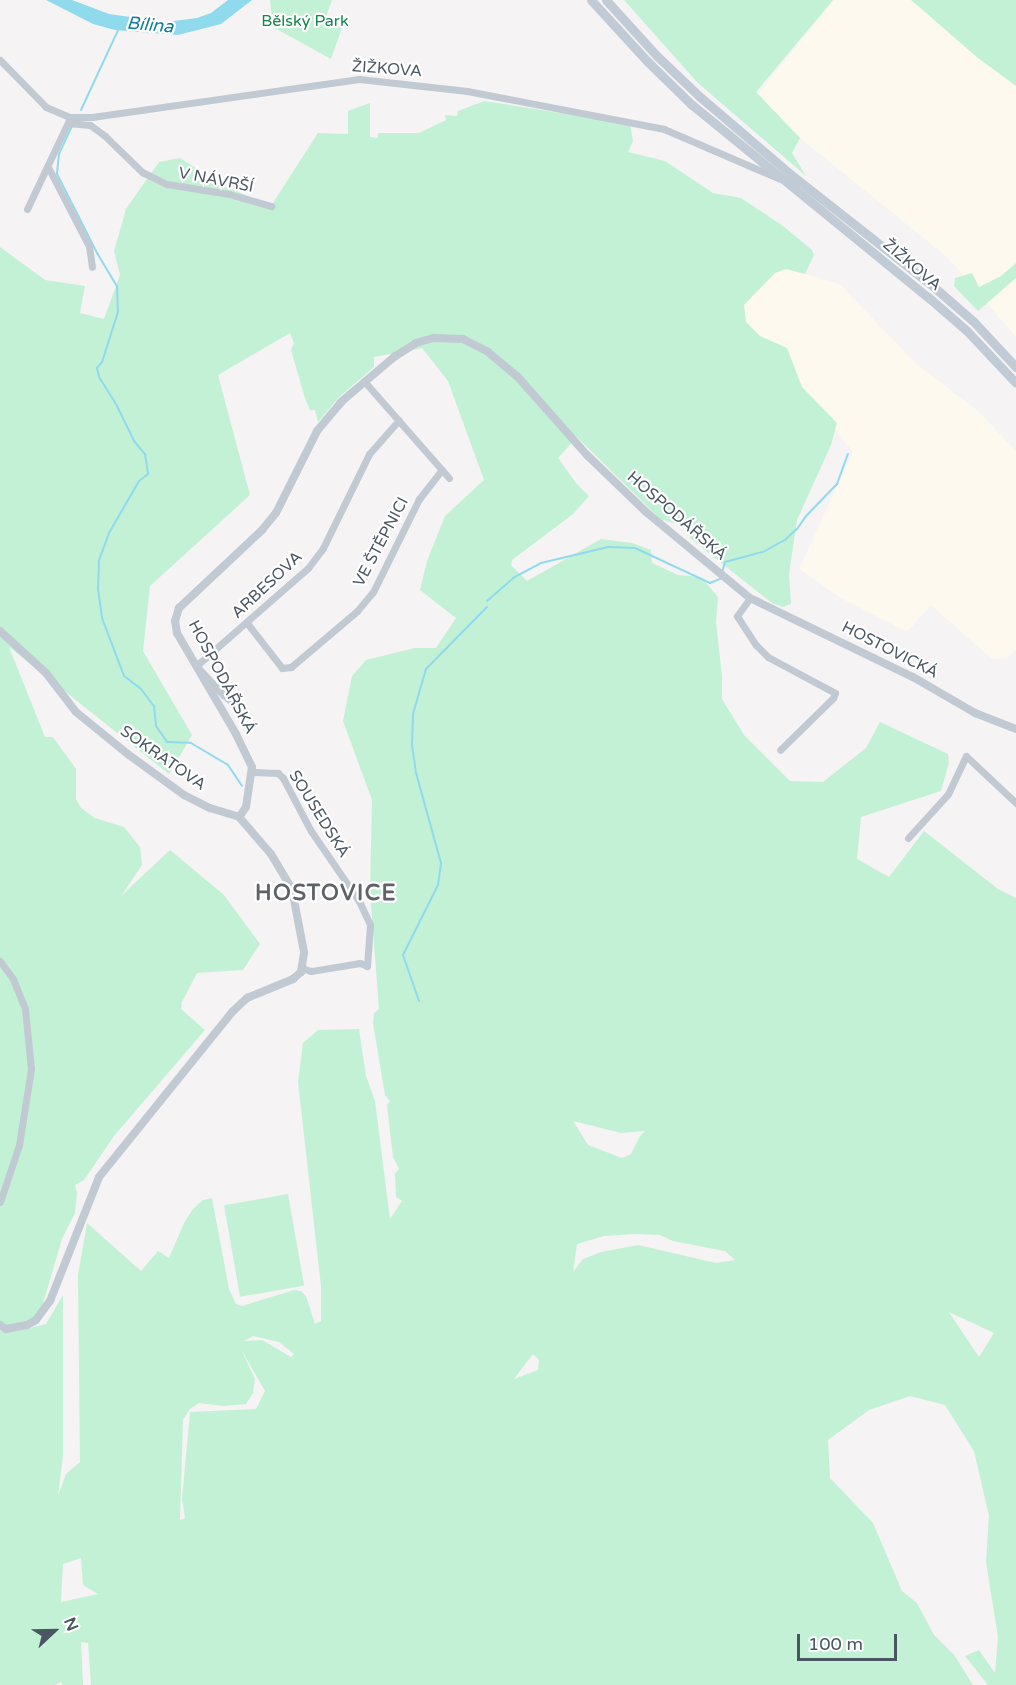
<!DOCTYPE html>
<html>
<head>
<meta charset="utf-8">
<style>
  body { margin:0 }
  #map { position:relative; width:1016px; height:1685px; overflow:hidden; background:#f5f3f3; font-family:"Varela Round",sans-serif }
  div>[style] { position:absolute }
  .commercial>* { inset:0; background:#fdf9ef }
  .green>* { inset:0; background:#c3f1d5; transform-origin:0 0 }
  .water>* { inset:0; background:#90daee }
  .stream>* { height:2px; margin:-1px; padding:0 1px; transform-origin:1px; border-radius:1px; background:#90daee }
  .minor>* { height:7px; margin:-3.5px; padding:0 3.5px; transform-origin:3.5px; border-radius:3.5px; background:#c1cad2 }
  .tertiary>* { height:8px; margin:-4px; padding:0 4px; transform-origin:4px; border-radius:4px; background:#c1cad2 }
  .secondary>* { height:9px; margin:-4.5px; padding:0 4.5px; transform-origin:4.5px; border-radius:4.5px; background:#c1cbd6 }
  span { translate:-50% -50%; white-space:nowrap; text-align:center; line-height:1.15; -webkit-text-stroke:4.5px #fff; paint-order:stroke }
  .park-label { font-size:16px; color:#17864f }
  .street-label { font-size:16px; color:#4a5661 }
  .water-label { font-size:18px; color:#0c7c9b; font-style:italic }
  .district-label { font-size:22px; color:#5f6368; font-weight:700; letter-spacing:1.5px }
  .north { position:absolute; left:24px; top:1601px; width:60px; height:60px; -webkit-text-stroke:4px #fff; paint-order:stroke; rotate:68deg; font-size:16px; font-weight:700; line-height:24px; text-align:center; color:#4a5661 }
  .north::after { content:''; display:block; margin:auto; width:21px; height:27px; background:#4a5661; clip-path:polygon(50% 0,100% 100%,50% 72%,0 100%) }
  .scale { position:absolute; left:797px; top:1634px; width:100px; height:27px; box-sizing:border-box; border:3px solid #4a5661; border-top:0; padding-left:8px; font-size:18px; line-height:21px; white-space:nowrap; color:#4a5661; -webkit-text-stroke:4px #fff; paint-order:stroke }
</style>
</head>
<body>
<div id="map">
  <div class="commercial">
    <i style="clip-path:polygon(834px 0,916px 0,1016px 78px,1016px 337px,947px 257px,800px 138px,758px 94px)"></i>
    <i style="clip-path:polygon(786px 269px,840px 284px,914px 362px,978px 411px,1016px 451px,1016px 649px,1007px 658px,992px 659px,931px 605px,907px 632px,841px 598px,799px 569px,853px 452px,802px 387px,787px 348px,760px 336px,746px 322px,744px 305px,775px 273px)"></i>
  </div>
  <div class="green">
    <i style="clip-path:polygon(270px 0,332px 0,325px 19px,343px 25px,331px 59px,273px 27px)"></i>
    <i style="clip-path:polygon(624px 0,833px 0,756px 92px,800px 138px,792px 153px,806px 176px,698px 83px)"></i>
    <i style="clip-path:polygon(911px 0,1016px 0,1016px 86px,978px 58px)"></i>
    <i style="clip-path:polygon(evenodd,484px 101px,630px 124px,633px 141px,628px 152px,665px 161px,713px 193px,741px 198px,783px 226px,812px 250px,814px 255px,805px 274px,786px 269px,775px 273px,744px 305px,746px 322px,760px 336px,787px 348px,802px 387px,837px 423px,831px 445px,797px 520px,789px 574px,791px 604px,783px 607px,772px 603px,690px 538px,693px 529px,660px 519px,577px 437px,558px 458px,576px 483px,589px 496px,573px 514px,512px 560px,511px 565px,527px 581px,601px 539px,632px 543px,651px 550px,652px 563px,678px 575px,701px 577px,718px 597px,716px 622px,722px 677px,722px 699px,744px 735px,790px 781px,823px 782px,866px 748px,880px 722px,948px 754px,949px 763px,941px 791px,861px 817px,857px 859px,889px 877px,924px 831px,998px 889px,1016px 898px,1016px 1685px,988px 1685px,965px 1656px,979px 1650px,995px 1673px,998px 1637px,986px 1562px,989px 1516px,974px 1451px,945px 1405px,910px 1396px,869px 1410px,828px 1440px,830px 1478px,873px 1523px,902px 1591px,917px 1603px,934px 1635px,955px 1656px,973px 1685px,91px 1685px,88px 1643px,81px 1642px,83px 1685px,62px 1685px,61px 1682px,55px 1685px,0 1685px,0 247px,45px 280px,85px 286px,80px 313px,104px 319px,120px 275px,114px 251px,126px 209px,159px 162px,180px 158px,224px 186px,271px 206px,318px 133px,348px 134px,348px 111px,370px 103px,370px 137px,378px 138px,378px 133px,419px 133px,446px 120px,445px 115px,457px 116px,458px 111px,484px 101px,290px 333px,294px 343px,291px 350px,305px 398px,310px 410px,315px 410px,318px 422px,338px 398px,374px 367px,374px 357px,422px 348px,448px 381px,484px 480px,445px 516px,427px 561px,420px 590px,456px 618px,436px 648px,415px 648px,366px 660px,352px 676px,343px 721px,372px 800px,370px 892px,379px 1009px,374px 1013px,373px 1023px,385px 1095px,390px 1101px,387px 1105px,393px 1157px,399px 1169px,395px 1174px,396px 1197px,402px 1201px,390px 1219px,375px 1101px,366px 1076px,359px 1029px,318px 1030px,303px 1043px,298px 1082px,321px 1286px,321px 1321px,315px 1324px,306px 1296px,301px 1291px,294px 1290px,242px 1306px,236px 1304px,229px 1289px,212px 1198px,203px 1200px,193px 1209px,184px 1223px,169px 1258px,158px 1251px,141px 1271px,87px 1223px,78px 1275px,80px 1462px,66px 1474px,58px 1496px,63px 1456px,63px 1295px,46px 1324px,17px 1331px,6px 1325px,27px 1325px,42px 1307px,62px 1239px,75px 1213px,77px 1193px,75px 1185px,84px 1180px,114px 1136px,205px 1030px,181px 1009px,182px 1002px,197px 973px,243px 970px,260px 944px,224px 895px,170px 850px,121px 896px,142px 865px,140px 847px,124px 827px,95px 818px,81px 808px,76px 799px,76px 769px,53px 737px,45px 737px,9px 647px,169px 774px,192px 735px,143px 651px,150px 586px,250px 495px,218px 375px,290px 333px,484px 101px,573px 1121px,621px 1133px,645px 1131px,640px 1136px,631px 1154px,622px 1158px,588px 1145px,573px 1121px,484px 101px,635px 1234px,660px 1235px,673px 1241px,725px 1251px,735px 1260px,716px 1263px,638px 1245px,601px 1252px,583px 1259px,573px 1272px,577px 1244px,604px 1236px,635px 1234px,484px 101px,949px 1312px,994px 1333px,979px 1357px,949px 1312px,484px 101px,253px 1336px,279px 1342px,294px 1354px,291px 1357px,262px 1340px,244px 1341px,253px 1336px,484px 101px,241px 1349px,265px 1391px,256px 1409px,190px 1412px,182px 1499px,185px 1518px,180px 1520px,183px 1420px,190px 1409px,199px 1403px,223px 1406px,246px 1404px,253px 1393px,255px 1379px,241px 1349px,484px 101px,533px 1354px,539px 1360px,538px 1370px,514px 1379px,533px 1354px,484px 101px,81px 1558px,83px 1585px,98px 1594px,61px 1602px,63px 1564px,81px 1558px)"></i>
    <i style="clip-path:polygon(1016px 263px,1016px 278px,978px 311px,954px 286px,955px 278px,972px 273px,979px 287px,1001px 276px)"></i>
    <i style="left:288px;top:1194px;width:93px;height:65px;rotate:80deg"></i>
  </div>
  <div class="water">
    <i style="clip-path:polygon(46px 0,72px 0,109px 14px,166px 22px,197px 18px,211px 13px,228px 0,252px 0,221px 24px,178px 35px,115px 30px,93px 24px)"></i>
  </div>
  <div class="stream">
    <i style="left:81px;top:110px;width:90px;rotate:-65.1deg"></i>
    <i style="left:72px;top:126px;width:31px;rotate:115deg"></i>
    <i style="left:59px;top:154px;width:20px;rotate:96deg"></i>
    <i style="left:57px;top:174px;width:89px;rotate:63.1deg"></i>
    <i style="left:97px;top:253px;width:39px;rotate:59deg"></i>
    <i style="left:117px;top:286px;width:26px;rotate:88deg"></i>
    <i style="left:118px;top:312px;width:52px;rotate:107.7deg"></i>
    <i style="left:102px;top:362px;width:8px;rotate:130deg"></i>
    <i style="left:97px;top:368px;width:9px;rotate:77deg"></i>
    <i style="left:99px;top:377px;width:34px;rotate:58deg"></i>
    <i style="left:117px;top:406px;width:39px;rotate:64deg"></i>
    <i style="left:134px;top:441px;width:17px;rotate:50deg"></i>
    <i style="left:145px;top:454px;width:20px;rotate:81deg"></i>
    <i style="left:148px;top:474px;width:11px;rotate:142deg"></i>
    <i style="left:139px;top:481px;width:60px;rotate:120deg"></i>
    <i style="left:109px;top:533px;width:30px;rotate:110deg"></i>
    <i style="left:99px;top:561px;width:28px;rotate:92deg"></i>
    <i style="left:98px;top:589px;width:29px;rotate:82deg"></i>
    <i style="left:102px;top:618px;width:62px;rotate:69.2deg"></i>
    <i style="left:124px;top:676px;width:21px;rotate:37deg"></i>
    <i style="left:141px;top:689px;width:21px;rotate:53deg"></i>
    <i style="left:154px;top:706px;width:20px;rotate:84deg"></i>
    <i style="left:156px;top:726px;width:19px;rotate:55deg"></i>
    <i style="left:167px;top:742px;width:24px;rotate:2deg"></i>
    <i style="left:191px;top:743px;width:43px;rotate:30.7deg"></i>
    <i style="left:228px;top:765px;width:25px;rotate:56deg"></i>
    <i style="left:722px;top:573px;width:11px;rotate:-75deg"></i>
    <i style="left:725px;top:562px;width:39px;rotate:-15deg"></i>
    <i style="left:763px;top:552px;width:25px;rotate:-29deg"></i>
    <i style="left:785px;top:540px;width:16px;rotate:-43deg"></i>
    <i style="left:797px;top:529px;width:16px;rotate:-55deg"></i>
    <i style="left:806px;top:516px;width:45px;rotate:-45.9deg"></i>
    <i style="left:837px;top:484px;width:32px;rotate:-70deg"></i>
    <i style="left:487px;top:601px;width:35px;rotate:-41deg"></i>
    <i style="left:513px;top:578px;width:32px;rotate:-28deg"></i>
    <i style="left:541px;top:563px;width:69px;rotate:-13.4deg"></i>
    <i style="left:608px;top:547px;width:27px;rotate:2deg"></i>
    <i style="left:635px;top:548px;width:83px;rotate:25deg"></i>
    <i style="left:710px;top:583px;width:11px;rotate:-22deg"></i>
    <i style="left:419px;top:1001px;width:49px;rotate:-109.2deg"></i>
    <i style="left:403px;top:955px;width:78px;rotate:-63.4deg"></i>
    <i style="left:438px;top:885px;width:22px;rotate:-82deg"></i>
    <i style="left:441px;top:863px;width:93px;rotate:-105.5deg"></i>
    <i style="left:416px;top:773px;width:28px;rotate:-98deg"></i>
    <i style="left:412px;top:745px;width:31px;rotate:-88deg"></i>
    <i style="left:413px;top:714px;width:47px;rotate:-73.9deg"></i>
    <i style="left:426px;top:669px;width:87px;rotate:-45.5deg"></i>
  </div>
  <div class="minor">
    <i style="left:0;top:60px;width:66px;rotate:45.6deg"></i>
    <i style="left:46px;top:107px;width:26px;rotate:23deg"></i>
    <i style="left:70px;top:117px;width:22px"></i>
    <i style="left:92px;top:117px;width:270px;rotate:-8.1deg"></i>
    <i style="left:359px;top:79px;width:109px;rotate:6.3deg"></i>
    <i style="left:467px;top:91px;width:201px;rotate:10.9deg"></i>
    <i style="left:664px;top:129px;width:126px;rotate:23.3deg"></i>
    <i style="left:68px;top:123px;width:22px;rotate:5deg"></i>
    <i style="left:90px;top:125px;width:19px;rotate:36deg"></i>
    <i style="left:105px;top:136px;width:52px;rotate:44.2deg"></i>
    <i style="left:142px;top:172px;width:28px;rotate:26deg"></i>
    <i style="left:167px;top:184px;width:63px;rotate:9.2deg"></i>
    <i style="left:229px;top:194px;width:44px;rotate:15.9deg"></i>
    <i style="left:48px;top:167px;width:89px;rotate:62.6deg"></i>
    <i style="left:89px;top:246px;width:21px;rotate:82deg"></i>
    <i style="left:27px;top:209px;width:98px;rotate:-64.7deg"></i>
    <i style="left:364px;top:381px;width:129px;rotate:48.8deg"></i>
    <i style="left:750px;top:598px;width:22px;rotate:126deg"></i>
    <i style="left:737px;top:616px;width:35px;rotate:57deg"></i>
    <i style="left:756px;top:645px;width:17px;rotate:45deg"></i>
    <i style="left:768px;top:657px;width:76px;rotate:28.2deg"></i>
    <i style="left:835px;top:693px;width:5px;rotate:112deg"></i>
    <i style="left:833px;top:698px;width:74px;rotate:135.5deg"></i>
    <i style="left:247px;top:623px;width:57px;rotate:52.1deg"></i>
    <i style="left:282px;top:668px;width:9px;rotate:-6deg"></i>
    <i style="left:291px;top:667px;width:87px;rotate:-40.3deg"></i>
    <i style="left:357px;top:611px;width:25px;rotate:-50deg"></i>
    <i style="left:373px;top:592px;width:104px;rotate:-63.7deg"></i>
    <i style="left:419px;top:499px;width:37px;rotate:-52deg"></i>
    <i style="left:196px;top:666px;width:149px;rotate:-41.2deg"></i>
    <i style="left:308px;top:568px;width:25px;rotate:-53deg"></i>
    <i style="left:323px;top:548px;width:105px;rotate:-63.9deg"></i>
    <i style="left:369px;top:454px;width:45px;rotate:-48.6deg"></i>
    <i style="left:200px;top:670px;width:34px;rotate:47deg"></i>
    <i style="left:223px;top:695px;width:26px;rotate:37deg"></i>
    <i style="left:251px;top:772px;width:27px;rotate:2deg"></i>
    <i style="left:278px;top:773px;width:7px;rotate:45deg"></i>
    <i style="left:283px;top:778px;width:60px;rotate:62.2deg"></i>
    <i style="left:311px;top:831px;width:85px;rotate:55.6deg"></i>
    <i style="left:359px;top:901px;width:26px;rotate:65deg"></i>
    <i style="left:370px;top:925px;width:41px;rotate:94.2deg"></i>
    <i style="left:367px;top:966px;width:8px;rotate:-157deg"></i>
    <i style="left:360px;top:963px;width:50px;rotate:170.7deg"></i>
    <i style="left:311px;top:971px;width:9px;rotate:-162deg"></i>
    <i style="left:908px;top:838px;width:59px;rotate:-47.7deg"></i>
    <i style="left:948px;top:794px;width:42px;rotate:-64.7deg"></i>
    <i style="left:966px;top:756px;width:69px;rotate:43.2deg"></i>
    <i style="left:0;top:961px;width:22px;rotate:54deg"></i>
    <i style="left:13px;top:979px;width:32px;rotate:68deg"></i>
    <i style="left:25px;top:1009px;width:60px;rotate:84.3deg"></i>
    <i style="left:31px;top:1069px;width:77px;rotate:99deg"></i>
    <i style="left:19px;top:1145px;width:60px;rotate:108.4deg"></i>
  </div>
  <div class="tertiary">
    <i style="left:0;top:631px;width:62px;rotate:42.4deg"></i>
    <i style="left:46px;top:673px;width:49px;rotate:52.4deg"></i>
    <i style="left:76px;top:712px;width:68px;rotate:39.1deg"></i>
    <i style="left:129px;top:755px;width:68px;rotate:36deg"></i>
    <i style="left:184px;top:795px;width:29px;rotate:27deg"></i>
    <i style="left:210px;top:808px;width:30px;rotate:17deg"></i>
    <i style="left:239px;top:817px;width:12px;rotate:-55deg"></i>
    <i style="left:246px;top:807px;width:40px;rotate:-81.5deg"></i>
    <i style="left:252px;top:767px;width:37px;rotate:-116deg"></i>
    <i style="left:236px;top:734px;width:117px;rotate:-120.3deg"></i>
    <i style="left:177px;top:633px;width:12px;rotate:-99deg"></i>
    <i style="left:175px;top:621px;width:14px;rotate:-73deg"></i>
    <i style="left:179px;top:608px;width:114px;rotate:-43.2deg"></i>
    <i style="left:262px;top:530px;width:22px;rotate:-51deg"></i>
    <i style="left:276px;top:513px;width:92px;rotate:-63.4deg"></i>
    <i style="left:317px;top:431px;width:38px;rotate:-50deg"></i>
    <i style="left:341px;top:402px;width:70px;rotate:-40.3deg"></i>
    <i style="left:394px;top:357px;width:26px;rotate:-32deg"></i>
    <i style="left:416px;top:343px;width:19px;rotate:-16deg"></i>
    <i style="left:434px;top:338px;width:29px;rotate:2deg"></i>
    <i style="left:463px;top:339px;width:28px;rotate:27deg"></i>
    <i style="left:488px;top:352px;width:38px;rotate:40deg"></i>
    <i style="left:517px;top:376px;width:106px;rotate:48.5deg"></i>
    <i style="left:587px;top:455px;width:82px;rotate:44deg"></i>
    <i style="left:646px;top:512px;width:135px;rotate:39.6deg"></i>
    <i style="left:750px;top:598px;width:181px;rotate:25.9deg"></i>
    <i style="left:913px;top:677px;width:72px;rotate:30.1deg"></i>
    <i style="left:975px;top:713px;width:44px;rotate:21.3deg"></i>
    <i style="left:0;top:1325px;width:7px;rotate:34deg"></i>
    <i style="left:6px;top:1329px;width:21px;rotate:-11deg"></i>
    <i style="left:27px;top:1325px;width:10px;rotate:-29deg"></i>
    <i style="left:36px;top:1320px;width:24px;rotate:-54deg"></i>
    <i style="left:50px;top:1301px;width:133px;rotate:-68.4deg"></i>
    <i style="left:99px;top:1177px;width:212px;rotate:-51.1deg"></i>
    <i style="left:232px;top:1012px;width:21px;rotate:-43deg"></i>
    <i style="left:247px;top:998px;width:50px;rotate:-22.4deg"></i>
    <i style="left:293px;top:979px;width:11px;rotate:-41deg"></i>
    <i style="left:301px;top:972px;width:20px;rotate:-81deg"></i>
    <i style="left:304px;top:952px;width:64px;rotate:-100.8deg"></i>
    <i style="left:292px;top:889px;width:41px;rotate:-121deg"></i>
    <i style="left:271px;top:854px;width:49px;rotate:-130.9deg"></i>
  </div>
  <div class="secondary">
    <i style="left:591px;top:0;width:84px;rotate:47.4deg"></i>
    <i style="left:648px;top:62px;width:60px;rotate:44.3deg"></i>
    <i style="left:691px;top:104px;width:306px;rotate:39.2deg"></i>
    <i style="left:928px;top:297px;width:52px;rotate:41.1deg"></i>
    <i style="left:967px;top:331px;width:71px;rotate:46.7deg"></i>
    <i style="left:606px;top:0;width:76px;rotate:47.7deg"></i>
    <i style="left:657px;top:56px;width:58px;rotate:43.6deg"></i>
    <i style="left:699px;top:96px;width:118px;rotate:40.5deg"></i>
    <i style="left:789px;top:173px;width:186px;rotate:38.2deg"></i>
    <i style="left:935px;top:288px;width:52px;rotate:41.1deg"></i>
    <i style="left:974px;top:322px;width:62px;rotate:47deg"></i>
  </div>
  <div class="park-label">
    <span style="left:305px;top:21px">Bělský Park</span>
  </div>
  <div class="street-label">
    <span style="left:387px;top:69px;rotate:4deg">ŽIŽKOVA</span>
    <span style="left:216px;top:180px;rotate:11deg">V NÁVRŠÍ</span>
    <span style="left:912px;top:265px;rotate:40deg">ŽIŽKOVA</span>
    <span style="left:677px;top:516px;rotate:41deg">HOSPODÁŘSKÁ</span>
    <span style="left:381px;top:542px;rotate:-62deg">VE ŠTĚPNICI</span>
    <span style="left:267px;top:585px;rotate:-43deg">ARBESOVA</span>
    <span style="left:890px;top:650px;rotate:27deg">HOSTOVICKÁ</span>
    <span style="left:222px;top:677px;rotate:62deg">HOSPODÁŘSKÁ</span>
    <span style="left:163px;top:758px;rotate:35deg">SOKRATOVA</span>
    <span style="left:319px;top:814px;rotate:58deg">SOUSEDSKÁ</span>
  </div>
  <div class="water-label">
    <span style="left:150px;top:25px;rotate:5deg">Bílina</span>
  </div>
  <div class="district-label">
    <span style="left:326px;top:894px">HOSTOVICE</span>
  </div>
  <div class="north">N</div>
  <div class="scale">100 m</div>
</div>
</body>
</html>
